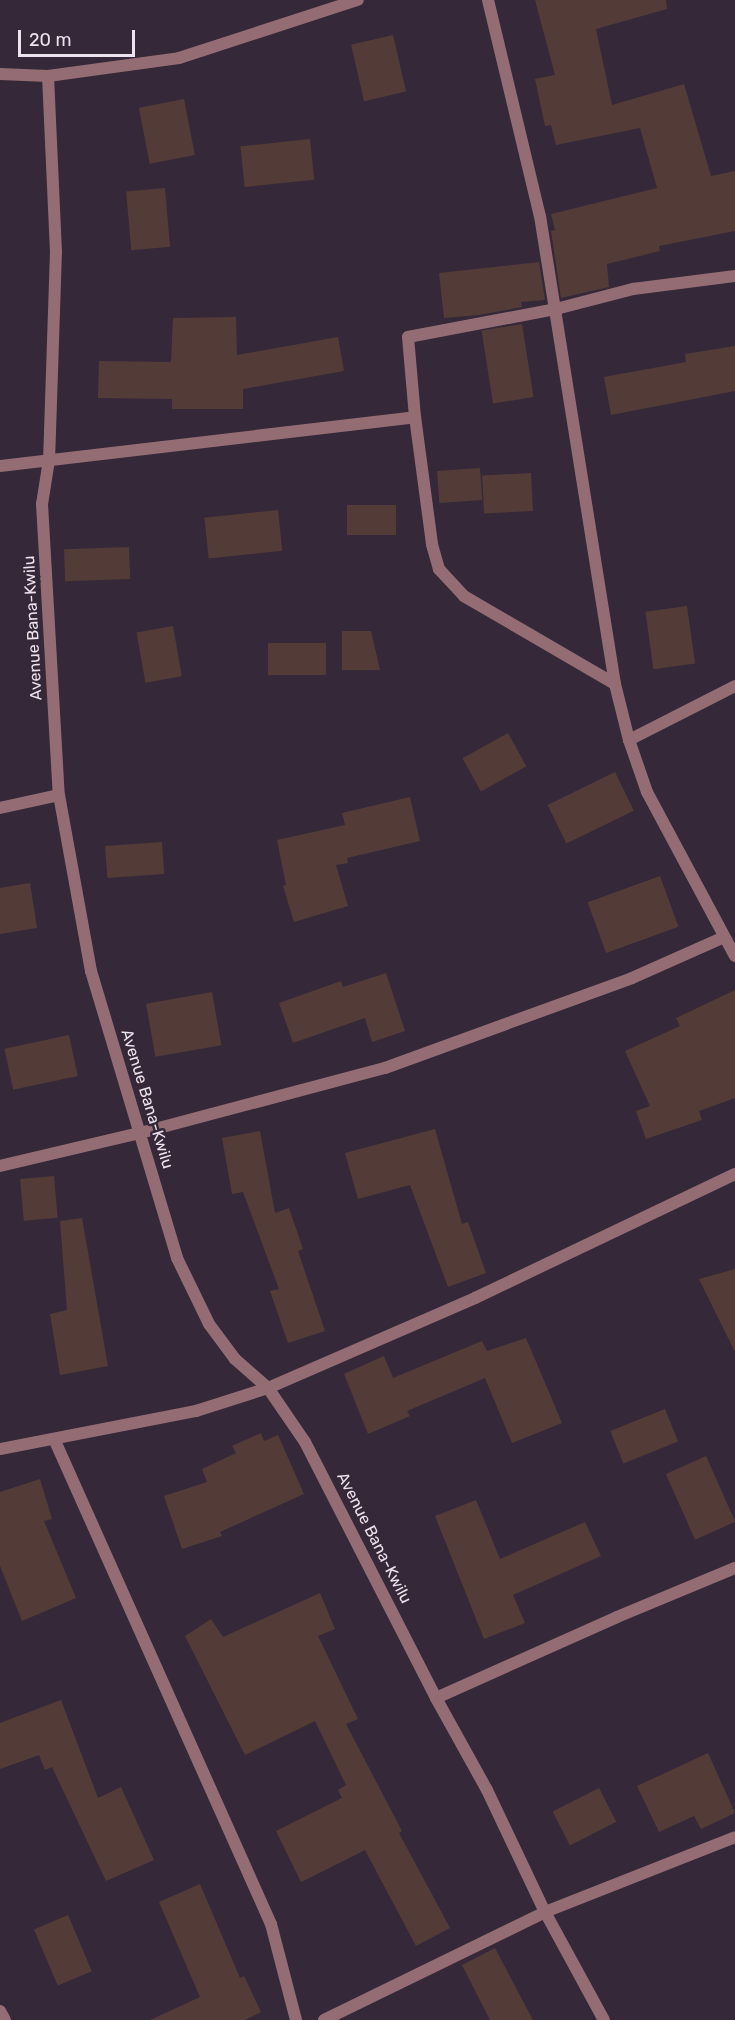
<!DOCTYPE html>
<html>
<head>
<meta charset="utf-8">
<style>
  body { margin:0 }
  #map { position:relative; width:735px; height:2020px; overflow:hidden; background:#352838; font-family:Rubik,sans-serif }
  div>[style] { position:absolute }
  .building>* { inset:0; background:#533c38; transform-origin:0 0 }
  .street>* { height:12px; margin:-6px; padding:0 6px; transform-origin:6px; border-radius:6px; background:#946d74 }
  span { translate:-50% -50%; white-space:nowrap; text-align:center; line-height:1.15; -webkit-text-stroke:5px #352838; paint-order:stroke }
  .street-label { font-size:16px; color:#ebe3ed }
  .scale { position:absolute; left:18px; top:30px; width:117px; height:27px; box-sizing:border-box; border:3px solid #ebe3ed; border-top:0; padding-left:8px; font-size:18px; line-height:21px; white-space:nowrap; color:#ebe3ed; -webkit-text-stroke:4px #352838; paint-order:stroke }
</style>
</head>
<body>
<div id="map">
  <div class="building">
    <i style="clip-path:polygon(535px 0,666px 0,667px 9px,596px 29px,612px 105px,684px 84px,711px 176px,735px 171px,735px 231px,659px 246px,660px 251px,607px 264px,609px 287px,561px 298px,551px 231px,555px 230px,551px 214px,657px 188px,640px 128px,556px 145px,551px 125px,545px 126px,535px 79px,555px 75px)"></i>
    <i style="left:393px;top:35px;width:58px;height:43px;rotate:77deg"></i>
    <i style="left:184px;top:99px;width:57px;height:46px;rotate:79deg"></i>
    <i style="left:310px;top:139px;width:41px;height:70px;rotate:84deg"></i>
    <i style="left:165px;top:188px;width:59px;height:39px;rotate:85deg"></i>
    <i style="clip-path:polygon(539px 262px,545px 300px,521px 302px,522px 307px,479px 315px,444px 318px,439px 273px)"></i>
    <i style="clip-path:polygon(236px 317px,237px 355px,338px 337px,344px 371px,243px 389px,243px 409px,172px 409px,172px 399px,98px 398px,99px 361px,171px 362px,173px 318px)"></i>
    <i style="left:522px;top:324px;width:74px;height:41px;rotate:81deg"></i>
    <i style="clip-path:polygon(735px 346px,735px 391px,611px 415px,604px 377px,686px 362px,685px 354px)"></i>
    <i style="left:480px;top:468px;width:32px;height:43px;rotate:86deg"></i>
    <i style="left:531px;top:473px;width:38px;height:49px;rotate:87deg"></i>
    <i style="left:347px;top:505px;width:49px;height:30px"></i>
    <i style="left:278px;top:510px;width:41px;height:74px;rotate:84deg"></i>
    <i style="left:129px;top:547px;width:32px;height:65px;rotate:88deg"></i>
    <i style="left:687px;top:606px;width:58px;height:42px;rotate:82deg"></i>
    <i style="left:173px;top:626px;width:51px;height:37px;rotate:80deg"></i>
    <i style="clip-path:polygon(342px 631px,371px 631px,380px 670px,342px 670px)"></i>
    <i style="left:268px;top:643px;width:58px;height:32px"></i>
    <i style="left:508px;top:733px;width:38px;height:52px;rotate:61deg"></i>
    <i style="left:615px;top:772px;width:43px;height:75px;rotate:64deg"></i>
    <i style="clip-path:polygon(410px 797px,420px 841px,347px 858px,348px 863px,336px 865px,348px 906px,294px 922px,283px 886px,286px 885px,277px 840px,345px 825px,342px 813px)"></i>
    <i style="left:162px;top:842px;width:32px;height:57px;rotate:86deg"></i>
    <i style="left:660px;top:876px;width:54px;height:77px;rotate:70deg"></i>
    <i style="clip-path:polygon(30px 883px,37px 928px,0 934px,0 888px)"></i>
    <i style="clip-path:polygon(386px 973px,405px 1031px,372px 1042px,365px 1018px,293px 1043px,279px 1003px,341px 981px,343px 987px)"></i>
    <i style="clip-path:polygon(735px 990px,735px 1098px,699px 1111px,702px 1120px,646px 1139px,636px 1111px,650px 1106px,625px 1051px,680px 1026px,676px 1018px)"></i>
    <i style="left:212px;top:992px;width:54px;height:67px;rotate:80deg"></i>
    <i style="left:69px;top:1035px;width:42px;height:66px;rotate:78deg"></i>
    <i style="clip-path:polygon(435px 1129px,462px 1224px,468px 1222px,486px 1273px,448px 1287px,410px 1185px,358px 1199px,345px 1153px)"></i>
    <i style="clip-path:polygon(260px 1131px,275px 1213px,289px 1208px,303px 1249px,298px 1251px,325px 1331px,288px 1343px,270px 1291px,279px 1289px,243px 1192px,232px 1194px,222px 1138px)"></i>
    <i style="left:54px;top:1176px;width:42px;height:34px;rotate:85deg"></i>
    <i style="clip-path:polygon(82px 1218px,108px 1366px,60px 1375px,50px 1314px,67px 1310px,60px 1221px)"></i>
    <i style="clip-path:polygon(735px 1269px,735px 1352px,699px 1279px)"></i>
    <i style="clip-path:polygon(526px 1338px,562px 1423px,512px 1443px,485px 1378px,407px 1411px,410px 1416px,368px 1434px,344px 1374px,384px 1356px,393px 1378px,482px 1341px,487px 1351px)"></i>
    <i style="left:665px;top:1409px;width:35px;height:59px;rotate:68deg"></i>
    <i style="clip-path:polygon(261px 1433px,264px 1441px,278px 1435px,304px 1494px,220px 1532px,222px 1536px,182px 1549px,164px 1496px,207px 1482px,202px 1469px,236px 1453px,232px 1446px)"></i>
    <i style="left:706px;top:1456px;width:72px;height:44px;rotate:66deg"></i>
    <i style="clip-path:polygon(40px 1479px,52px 1519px,44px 1521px,76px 1598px,22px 1621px,0 1566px,0 1492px)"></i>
    <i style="clip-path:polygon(476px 1500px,500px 1559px,585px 1522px,601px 1556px,513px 1595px,525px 1623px,484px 1639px,435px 1516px)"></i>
    <i style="clip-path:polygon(320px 1593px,335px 1629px,318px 1636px,358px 1719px,346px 1724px,402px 1831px,399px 1833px,450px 1928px,416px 1946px,365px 1850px,301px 1882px,276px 1831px,342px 1798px,338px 1790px,346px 1785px,315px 1721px,245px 1755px,185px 1636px,211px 1619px,223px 1637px)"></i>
    <i style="clip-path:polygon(61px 1700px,98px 1798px,121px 1787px,154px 1860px,106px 1881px,52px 1767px,45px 1770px,39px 1755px,0 1769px,0 1723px)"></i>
    <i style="clip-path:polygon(708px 1753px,735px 1813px,701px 1829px,694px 1816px,659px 1832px,637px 1786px)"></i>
    <i style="left:599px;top:1788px;width:38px;height:52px;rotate:63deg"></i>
    <i style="clip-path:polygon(200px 1884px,240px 1978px,244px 1976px,261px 2012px,245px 2020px,150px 2020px,200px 1997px,159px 1902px)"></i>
    <i style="left:68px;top:1915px;width:61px;height:37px;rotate:67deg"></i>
    <i style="clip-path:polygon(495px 1948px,533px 2020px,490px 2020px,462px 1965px)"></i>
  </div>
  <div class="street">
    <i style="left:488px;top:0;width:222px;rotate:76.5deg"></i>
    <i style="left:540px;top:216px;width:474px;rotate:80.9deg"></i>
    <i style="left:615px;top:684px;width:58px;rotate:76deg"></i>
    <i style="left:629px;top:740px;width:55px;rotate:70.9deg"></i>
    <i style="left:647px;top:792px;width:186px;rotate:61.8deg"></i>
    <i style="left:0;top:74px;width:48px;rotate:2.4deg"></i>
    <i style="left:48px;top:76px;width:132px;rotate:-7.8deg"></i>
    <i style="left:179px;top:58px;width:188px;rotate:-18deg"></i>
    <i style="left:48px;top:76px;width:175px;rotate:87.4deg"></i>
    <i style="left:56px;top:251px;width:209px;rotate:91.9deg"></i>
    <i style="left:49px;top:460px;width:45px;rotate:99deg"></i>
    <i style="left:42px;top:504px;width:291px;rotate:86.7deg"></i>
    <i style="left:59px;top:795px;width:179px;rotate:79.7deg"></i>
    <i style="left:91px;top:971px;width:300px;rotate:73.3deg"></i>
    <i style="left:177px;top:1258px;width:73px;rotate:64.1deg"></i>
    <i style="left:209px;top:1324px;width:44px;rotate:53.4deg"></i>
    <i style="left:235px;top:1359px;width:44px;rotate:41.3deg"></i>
    <i style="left:268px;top:1388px;width:65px;rotate:55.6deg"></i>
    <i style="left:305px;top:1442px;width:288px;rotate:62.9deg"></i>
    <i style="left:436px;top:1698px;width:105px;rotate:61deg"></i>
    <i style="left:487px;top:1790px;width:135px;rotate:64.6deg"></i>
    <i style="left:545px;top:1912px;width:123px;rotate:61.4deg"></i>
    <i style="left:0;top:466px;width:418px;rotate:-6.7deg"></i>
    <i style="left:615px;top:684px;width:175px;rotate:-149.8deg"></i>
    <i style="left:464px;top:596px;width:37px;rotate:-133deg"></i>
    <i style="left:439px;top:569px;width:26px;rotate:-106deg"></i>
    <i style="left:432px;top:544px;width:128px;rotate:-97.6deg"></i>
    <i style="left:415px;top:417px;width:80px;rotate:-95deg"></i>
    <i style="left:408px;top:337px;width:151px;rotate:-10.7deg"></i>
    <i style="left:556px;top:309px;width:80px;rotate:-14.6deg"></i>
    <i style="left:633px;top:289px;width:103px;rotate:-7.3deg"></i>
    <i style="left:629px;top:740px;width:119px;rotate:-27deg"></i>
    <i style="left:0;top:808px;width:60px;rotate:-12.4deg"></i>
    <i style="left:0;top:1166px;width:144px;rotate:-13.3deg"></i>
    <i style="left:140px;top:1133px;width:253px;rotate:-14.9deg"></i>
    <i style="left:385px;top:1068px;width:263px;rotate:-20deg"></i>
    <i style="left:632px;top:978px;width:101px;rotate:-24deg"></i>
    <i style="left:55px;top:1441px;width:529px;rotate:65.91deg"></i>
    <i style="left:271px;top:1924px;width:99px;rotate:75.4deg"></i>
    <i style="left:0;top:1449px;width:200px;rotate:-11deg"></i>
    <i style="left:196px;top:1411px;width:76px;rotate:-17.7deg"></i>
    <i style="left:268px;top:1388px;width:226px;rotate:-23.5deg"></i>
    <i style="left:475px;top:1298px;width:288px;rotate:-25.5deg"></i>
    <i style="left:436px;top:1698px;width:198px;rotate:-24.1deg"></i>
    <i style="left:617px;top:1617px;width:128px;rotate:-22.6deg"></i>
    <i style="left:0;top:2011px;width:10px;rotate:61deg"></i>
    <i style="left:324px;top:2020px;width:246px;rotate:-26deg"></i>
    <i style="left:545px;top:1912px;width:204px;rotate:-21.5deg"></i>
  </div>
  <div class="street-label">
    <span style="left:33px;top:628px;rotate:-93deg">Avenue Bana-Kwilu</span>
    <span style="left:147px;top:1099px;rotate:73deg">Avenue Bana-Kwilu</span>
    <span style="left:374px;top:1538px;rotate:63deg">Avenue Bana-Kwilu</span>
  </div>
  <div class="scale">20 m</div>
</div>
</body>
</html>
